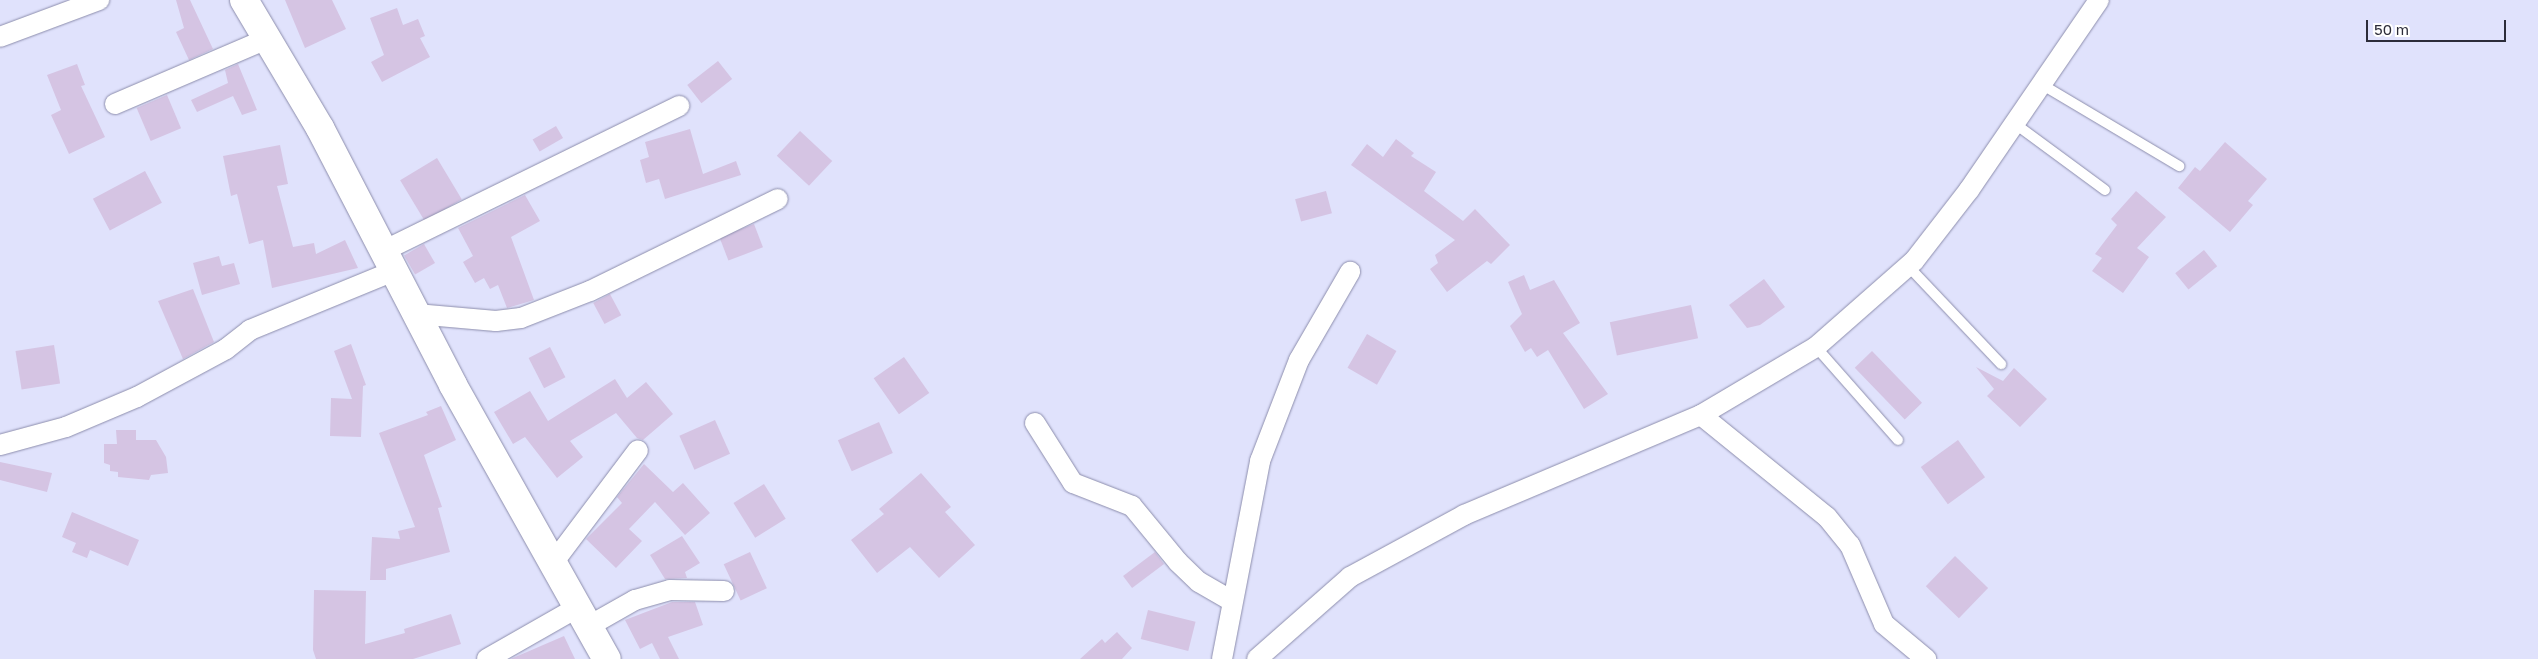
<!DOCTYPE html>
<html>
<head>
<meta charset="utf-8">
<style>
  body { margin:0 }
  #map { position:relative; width:2538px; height:659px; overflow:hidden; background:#e0e2fc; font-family:"Golos Text",sans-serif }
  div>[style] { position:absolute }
  .building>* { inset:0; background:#d5c4e3; transform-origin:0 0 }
  .roads { filter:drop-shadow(0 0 1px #8c8dac) drop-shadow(0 0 1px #8c8dac) }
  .service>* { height:10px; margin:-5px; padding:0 5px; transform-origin:5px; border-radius:5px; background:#fff }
  .minor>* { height:20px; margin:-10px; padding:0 10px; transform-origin:10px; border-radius:10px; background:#fff }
  .secondary>* { height:28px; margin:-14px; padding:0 14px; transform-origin:14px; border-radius:14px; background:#fff }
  span { translate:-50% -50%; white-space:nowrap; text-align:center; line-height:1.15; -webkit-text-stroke:5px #fff; paint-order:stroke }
  .scale { position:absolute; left:2366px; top:20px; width:140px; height:22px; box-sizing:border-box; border:2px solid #2c2c39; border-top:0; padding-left:6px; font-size:15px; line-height:18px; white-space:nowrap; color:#2c2c39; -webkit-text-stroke:4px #fff; paint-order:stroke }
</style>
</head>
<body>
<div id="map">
  <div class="building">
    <i style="clip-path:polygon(176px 0,190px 0,213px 49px,189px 60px,176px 32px,184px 28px)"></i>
    <i style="clip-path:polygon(285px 0,332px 0,346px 29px,305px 48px)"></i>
    <i style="clip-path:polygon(397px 8px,403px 25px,418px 19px,425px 36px,420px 38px,430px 57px,382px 82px,371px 62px,384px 55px,370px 18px)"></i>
    <i style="left:718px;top:61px;width:23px;height:39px;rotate:52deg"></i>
    <i style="clip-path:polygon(77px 64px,85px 85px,81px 86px,105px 137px,69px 154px,51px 115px,61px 110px,47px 75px)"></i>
    <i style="clip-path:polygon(238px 64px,257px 110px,242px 115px,233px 96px,197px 112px,191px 100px,228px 83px,225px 70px)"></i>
    <i style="left:167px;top:95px;width:36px;height:33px;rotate:67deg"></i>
    <i style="left:556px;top:126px;width:14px;height:27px;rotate:60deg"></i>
    <i style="clip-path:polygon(690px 129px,703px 174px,736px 161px,741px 175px,665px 199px,659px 179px,646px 183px,640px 160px,649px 157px,645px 142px)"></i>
    <i style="left:800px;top:131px;width:44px;height:34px;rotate:43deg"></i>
    <i style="clip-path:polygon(1396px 139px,1414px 153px,1411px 156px,1436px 172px,1424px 191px,1463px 221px,1475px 209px,1510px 245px,1491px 264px,1487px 261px,1447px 292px,1430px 269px,1438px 263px,1435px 255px,1455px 240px,1351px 165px,1367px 144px,1383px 157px)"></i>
    <i style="clip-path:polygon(2225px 142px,2267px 179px,2248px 201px,2253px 205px,2230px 232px,2178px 188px,2195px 167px,2200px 171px)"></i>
    <i style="clip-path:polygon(280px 145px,288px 184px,277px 186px,293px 247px,314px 243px,316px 254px,345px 240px,358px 268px,272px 288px,263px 240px,249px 244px,237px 194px,231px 196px,223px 156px)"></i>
    <i style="left:437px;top:158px;width:48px;height:43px;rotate:59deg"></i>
    <i style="left:145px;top:171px;width:36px;height:59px;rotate:62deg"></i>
    <i style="left:1326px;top:191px;width:23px;height:32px;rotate:75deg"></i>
    <i style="clip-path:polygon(2136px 191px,2166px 217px,2137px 248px,2149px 257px,2123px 293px,2092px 271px,2102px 258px,2095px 254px,2117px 225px,2111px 219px)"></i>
    <i style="clip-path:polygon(525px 195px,540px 221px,511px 237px,534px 300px,507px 308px,498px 285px,490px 289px,484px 278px,475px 283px,463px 262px,473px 256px,458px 228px)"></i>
    <i style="left:754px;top:224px;width:25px;height:37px;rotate:69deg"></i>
    <i style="left:424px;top:244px;width:22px;height:23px;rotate:60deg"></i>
    <i style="left:2204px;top:250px;width:21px;height:37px;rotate:51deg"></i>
    <i style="clip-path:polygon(219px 256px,222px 266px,234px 263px,240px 284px,202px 295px,193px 263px)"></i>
    <i style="clip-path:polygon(1524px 275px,1530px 290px,1554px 280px,1580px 323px,1563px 333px,1608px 394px,1584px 409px,1548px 350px,1537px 357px,1531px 348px,1525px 352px,1510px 326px,1522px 314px,1508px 282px)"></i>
    <i style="clip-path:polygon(1764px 279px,1785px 307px,1760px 325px,1747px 328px,1729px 305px)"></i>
    <i style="clip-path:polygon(193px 289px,214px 342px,183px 359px,158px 301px)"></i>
    <i style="left:610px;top:294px;width:24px;height:19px;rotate:62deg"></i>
    <i style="left:1691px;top:305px;width:34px;height:83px;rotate:78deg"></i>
    <i style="left:1367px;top:334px;width:34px;height:39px;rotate:30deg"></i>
    <i style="clip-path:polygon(351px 344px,366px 385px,363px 386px,361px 437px,330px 436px,331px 398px,352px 399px,334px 351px)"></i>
    <i style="left:54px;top:345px;width:39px;height:39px;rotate:81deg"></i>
    <i style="left:550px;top:347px;width:34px;height:24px;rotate:63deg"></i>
    <i style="left:1872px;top:351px;width:72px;height:24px;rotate:46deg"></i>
    <i style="left:904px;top:357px;width:44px;height:37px;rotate:55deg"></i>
    <i style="clip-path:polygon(1976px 367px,2003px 381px,2014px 368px,2047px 399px,2020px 427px,1987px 396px,1994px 389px)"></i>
    <i style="clip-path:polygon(615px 379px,627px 398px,646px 382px,673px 414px,643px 440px,637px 438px,616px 413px,570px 441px,583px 457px,557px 478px,525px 437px,513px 444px,494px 412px,530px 391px,548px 421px)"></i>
    <i style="clip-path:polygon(441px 406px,456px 440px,424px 455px,442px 507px,438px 508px,450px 552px,386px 569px,386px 580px,370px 580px,372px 537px,400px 539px,398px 531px,415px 527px,379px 433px,428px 415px,426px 412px)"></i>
    <i style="left:715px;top:420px;width:37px;height:39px;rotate:66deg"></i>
    <i style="left:879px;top:422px;width:34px;height:45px;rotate:66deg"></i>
    <i style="clip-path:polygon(116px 430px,136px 430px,136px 440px,156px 440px,166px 457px,168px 473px,151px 475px,149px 480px,118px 477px,118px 472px,110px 471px,110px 465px,104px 463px,104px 444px,117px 444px)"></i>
    <i style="left:1958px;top:440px;width:46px;height:46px;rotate:54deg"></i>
    <i style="clip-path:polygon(0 462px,52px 473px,47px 492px,0 480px)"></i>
    <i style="clip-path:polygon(644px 464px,673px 492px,683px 483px,710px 513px,685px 535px,655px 502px,629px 529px,642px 541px,616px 568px,586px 539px,622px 503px,617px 497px)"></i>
    <i style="clip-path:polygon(921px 473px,951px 507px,945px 512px,975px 545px,939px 578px,910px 547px,877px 573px,851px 540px,884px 514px,879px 509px)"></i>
    <i style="left:764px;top:484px;width:41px;height:36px;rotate:58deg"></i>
    <i style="clip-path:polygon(72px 512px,139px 540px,128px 566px,90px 550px,87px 558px,72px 552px,76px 543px,62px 537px)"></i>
    <i style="clip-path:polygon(682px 536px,700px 563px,685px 572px,687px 578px,665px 579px,650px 555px)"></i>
    <i style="left:750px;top:552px;width:40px;height:29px;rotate:65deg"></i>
    <i style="left:1155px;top:552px;width:15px;height:40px;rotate:53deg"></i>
    <i style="left:1955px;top:556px;width:46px;height:42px;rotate:44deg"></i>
    <i style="clip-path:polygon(314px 590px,366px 591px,365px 644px,405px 633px,404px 629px,451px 614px,461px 644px,413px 659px,316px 659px,313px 650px)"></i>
    <i style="clip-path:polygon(672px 602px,695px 602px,703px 625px,668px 637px,679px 659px,660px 659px,652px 643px,640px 649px,625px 620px)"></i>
    <i style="left:1148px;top:610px;width:49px;height:30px;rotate:14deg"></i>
    <i style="clip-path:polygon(1117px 632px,1132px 648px,1122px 659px,1080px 659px,1102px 639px,1105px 643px)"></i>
    <i style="clip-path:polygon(564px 636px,575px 659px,511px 659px,513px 658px)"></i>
  </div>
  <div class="roads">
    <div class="service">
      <i style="left:2041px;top:84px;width:161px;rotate:30.7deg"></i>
      <i style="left:2014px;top:123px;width:113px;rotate:36.4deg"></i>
      <i style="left:1909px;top:267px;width:134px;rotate:46.5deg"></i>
      <i style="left:1816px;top:347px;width:124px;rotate:48.6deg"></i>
    </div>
    <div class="minor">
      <i style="left:0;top:37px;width:106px;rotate:-20.5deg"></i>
      <i style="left:115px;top:104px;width:165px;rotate:-23.2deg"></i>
      <i style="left:383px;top:251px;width:330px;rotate:-26.1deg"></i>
      <i style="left:416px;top:314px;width:80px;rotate:5deg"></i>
      <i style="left:496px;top:321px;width:25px;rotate:-7deg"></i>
      <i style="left:521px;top:318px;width:74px;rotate:-21.4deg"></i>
      <i style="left:590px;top:291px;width:209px;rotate:-26.1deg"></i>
      <i style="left:1701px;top:415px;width:162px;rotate:39deg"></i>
      <i style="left:1827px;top:517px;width:36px;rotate:51deg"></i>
      <i style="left:1850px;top:545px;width:86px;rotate:66.7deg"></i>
      <i style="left:1884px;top:624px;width:55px;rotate:39.8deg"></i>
      <i style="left:1035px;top:423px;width:71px;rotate:57.7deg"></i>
      <i style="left:1073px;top:483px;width:63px;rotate:21.3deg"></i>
      <i style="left:1132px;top:506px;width:72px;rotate:50.6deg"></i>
      <i style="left:1178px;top:562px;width:29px;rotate:44deg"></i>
      <i style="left:1199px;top:582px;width:38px;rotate:30deg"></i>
      <i style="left:0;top:445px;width:68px;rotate:-15.3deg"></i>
      <i style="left:66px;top:427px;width:77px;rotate:-22.9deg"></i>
      <i style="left:137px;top:397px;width:101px;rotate:-28.3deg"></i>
      <i style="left:226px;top:349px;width:31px;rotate:-38deg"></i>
      <i style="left:250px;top:330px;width:156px;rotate:-22.3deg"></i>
      <i style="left:553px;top:563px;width:141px;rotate:-53deg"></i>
      <i style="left:589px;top:626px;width:53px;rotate:-29.5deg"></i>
      <i style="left:635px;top:600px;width:36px;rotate:-16deg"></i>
      <i style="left:670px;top:590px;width:54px;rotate:1.1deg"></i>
      <i style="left:487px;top:659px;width:105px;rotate:-29.7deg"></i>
      <i style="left:1222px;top:659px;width:202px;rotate:-79.1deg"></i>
      <i style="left:1260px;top:461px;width:108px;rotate:-68.9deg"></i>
      <i style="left:1299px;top:360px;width:102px;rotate:-59.9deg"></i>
      <i style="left:1257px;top:659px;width:124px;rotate:-41.4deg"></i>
      <i style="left:1350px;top:577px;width:130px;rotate:-28.5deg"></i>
      <i style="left:1464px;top:515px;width:257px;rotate:-22.9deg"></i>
      <i style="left:1701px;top:415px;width:134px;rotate:-30.6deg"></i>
      <i style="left:1816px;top:347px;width:130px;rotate:-41.3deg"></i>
      <i style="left:1914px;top:261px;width:90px;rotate:-52.2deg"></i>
      <i style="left:1969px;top:190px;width:230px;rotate:-55.6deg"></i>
    </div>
    <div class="secondary">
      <i style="left:244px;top:0;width:149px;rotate:59.3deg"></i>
      <i style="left:320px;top:128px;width:289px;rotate:62.6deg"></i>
      <i style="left:453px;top:385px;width:314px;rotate:60.7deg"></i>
    </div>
  </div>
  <div class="scale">50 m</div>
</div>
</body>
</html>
